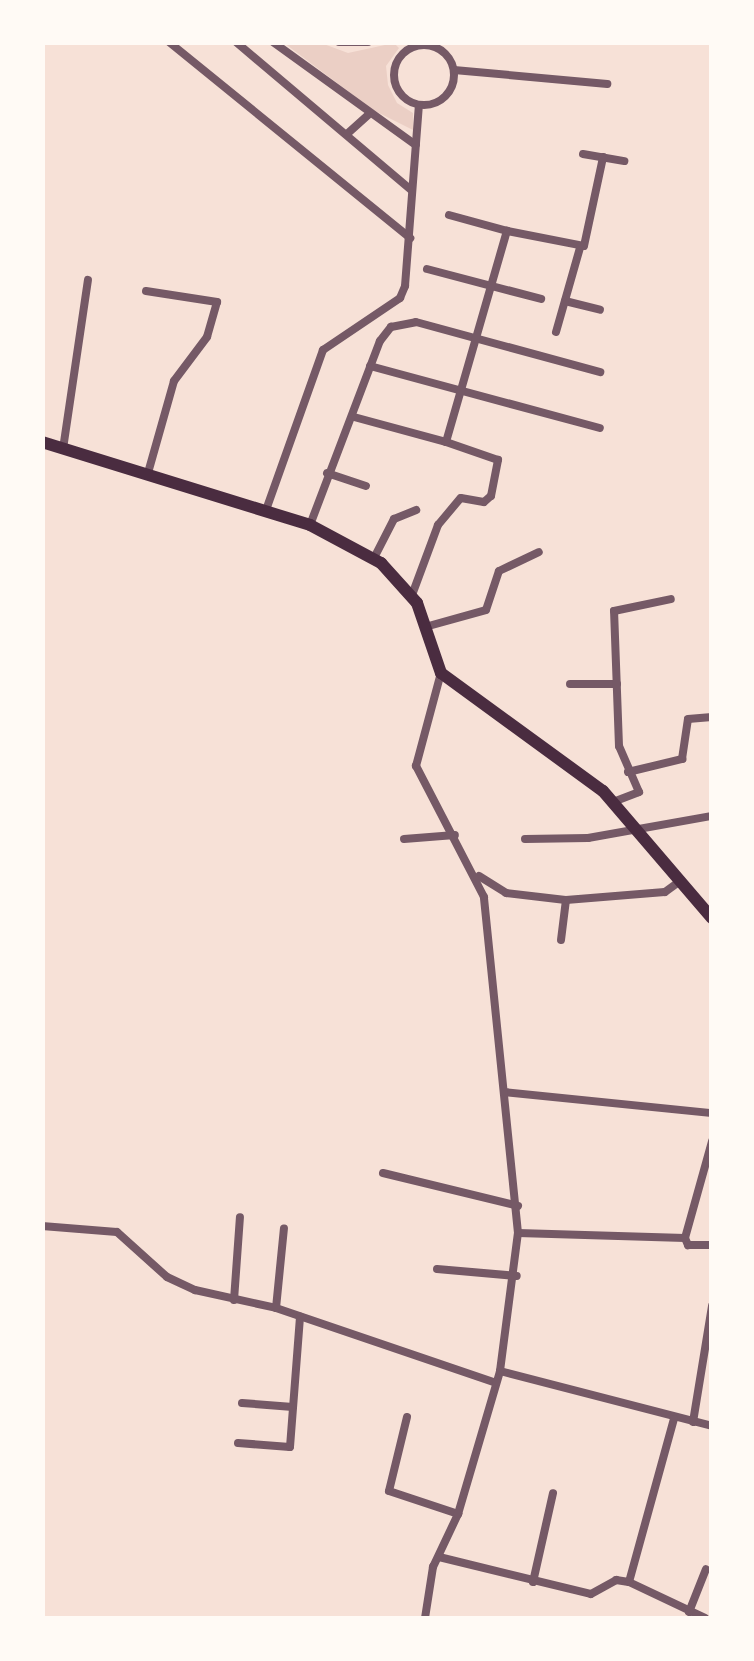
<!DOCTYPE html>
<html>
<head>
<meta charset="utf-8">
<style>
  body { margin:0 }
  #map { position:relative; width:754px; height:1661px; overflow:hidden; background:#f7e1d7; font-family:Signika,sans-serif }
  div>[style] { position:absolute }
  .green>* { inset:0; background:#ebcfc5 }
  .minor>* { height:8px; margin:-4px; padding:0 4px; transform-origin:4px; border-radius:4px; background:#755966 }
  .minor>.ring { margin:-4px; padding:0; box-sizing:content-box; background:none; border:8px solid #755966; border-radius:50% }
  .primary>* { height:12px; margin:-6px; padding:0 6px; transform-origin:6px; border-radius:6px; background:#4a2c40 }
  span { translate:-50% -50%; white-space:nowrap; text-align:center; line-height:1.15; -webkit-text-stroke:8px #fffaf5; paint-order:stroke }
  .frame { position:absolute; inset:0; border:45px solid #fffaf5; pointer-events:none }
</style>
</head>
<body>
<div id="map">
  <div class="green">
    <i style="clip-path:polygon(284px 43px,321px 43px,348px 53px,394px 43px,399px 48px,386px 66px,388px 85px,397px 103px,413px 113px,413px 130px,373px 110px)"></i>
  </div>
  <div class="minor">
    <i style="left:169px;top:42px;width:311px;rotate:39.1deg"></i>
    <i style="left:236px;top:42px;width:229px;rotate:40.2deg"></i>
    <i style="left:273px;top:42px;width:176px;rotate:35.8deg"></i>
    <i style="left:339px;top:42px;width:29px"></i>
    <i class="ring" style="left:394px;top:45px;width:52px;height:52px"></i>
    <i style="left:454px;top:70px;width:154px;rotate:5.2deg"></i>
    <i style="left:347px;top:134px;width:28px;rotate:-42deg"></i>
    <i style="left:583px;top:154px;width:42px;rotate:9.7deg"></i>
    <i style="left:449px;top:215px;width:60px;rotate:15.4deg"></i>
    <i style="left:427px;top:269px;width:118px;rotate:14.7deg"></i>
    <i style="left:146px;top:291px;width:72px;rotate:8.8deg"></i>
    <i style="left:217px;top:302px;width:36px;rotate:106deg"></i>
    <i style="left:207px;top:337px;width:55px;rotate:126.9deg"></i>
    <i style="left:174px;top:381px;width:96px;rotate:105.8deg"></i>
    <i style="left:565px;top:301px;width:36px;rotate:14deg"></i>
    <i style="left:556px;top:332px;width:87px;rotate:-74.1deg"></i>
    <i style="left:370px;top:366px;width:238px;rotate:15.1deg"></i>
    <i style="left:354px;top:417px;width:95px;rotate:15.2deg"></i>
    <i style="left:63px;top:449px;width:171px;rotate:-81.6deg"></i>
    <i style="left:327px;top:473px;width:41px;rotate:18.4deg"></i>
    <i style="left:266px;top:510px;width:170px;rotate:-70.4deg"></i>
    <i style="left:323px;top:350px;width:93px;rotate:-34deg"></i>
    <i style="left:400px;top:298px;width:13px;rotate:-67deg"></i>
    <i style="left:405px;top:286px;width:181px;rotate:-85.6deg"></i>
    <i style="left:310px;top:525px;width:197px;rotate:-69.2deg"></i>
    <i style="left:380px;top:341px;width:18px;rotate:-52deg"></i>
    <i style="left:391px;top:327px;width:25px;rotate:-11deg"></i>
    <i style="left:416px;top:322px;width:191px;rotate:15.2deg"></i>
    <i style="left:374px;top:558px;width:44px;rotate:-62.9deg"></i>
    <i style="left:394px;top:519px;width:24px;rotate:-22deg"></i>
    <i style="left:412px;top:595px;width:75px;rotate:-69.6deg"></i>
    <i style="left:438px;top:525px;width:35px;rotate:-50deg"></i>
    <i style="left:461px;top:498px;width:23px;rotate:10deg"></i>
    <i style="left:484px;top:502px;width:9px;rotate:-41deg"></i>
    <i style="left:491px;top:496px;width:37px;rotate:-79deg"></i>
    <i style="left:498px;top:460px;width:55px;rotate:-160.9deg"></i>
    <i style="left:446px;top:442px;width:220px;rotate:-73.9deg"></i>
    <i style="left:507px;top:231px;width:78px;rotate:11deg"></i>
    <i style="left:584px;top:246px;width:91px;rotate:-77.9deg"></i>
    <i style="left:425px;top:627px;width:63px;rotate:-15.6deg"></i>
    <i style="left:486px;top:610px;width:41px;rotate:-71.6deg"></i>
    <i style="left:499px;top:571px;width:44px;rotate:-25.4deg"></i>
    <i style="left:570px;top:684px;width:47px"></i>
    <i style="left:628px;top:772px;width:56px;rotate:-13.5deg"></i>
    <i style="left:682px;top:759px;width:40px;rotate:-81.5deg"></i>
    <i style="left:688px;top:719px;width:24px;rotate:-5deg"></i>
    <i style="left:613px;top:802px;width:28px;rotate:-21deg"></i>
    <i style="left:639px;top:792px;width:50px;rotate:-113.5deg"></i>
    <i style="left:619px;top:746px;width:135px;rotate:-92.1deg"></i>
    <i style="left:614px;top:611px;width:58px;rotate:-11.9deg"></i>
    <i style="left:404px;top:839px;width:51px;rotate:-4.5deg"></i>
    <i style="left:525px;top:839px;width:63px;rotate:-0.9deg"></i>
    <i style="left:588px;top:838px;width:126px;rotate:-10.1deg"></i>
    <i style="left:479px;top:876px;width:32px;rotate:32deg"></i>
    <i style="left:506px;top:893px;width:60px;rotate:6.7deg"></i>
    <i style="left:566px;top:900px;width:99px;rotate:-4.6deg"></i>
    <i style="left:665px;top:892px;width:17px;rotate:-36deg"></i>
    <i style="left:561px;top:940px;width:40px;rotate:-82.9deg"></i>
    <i style="left:504px;top:1092px;width:209px;rotate:5.8deg"></i>
    <i style="left:383px;top:1173px;width:139px;rotate:13.7deg"></i>
    <i style="left:42px;top:1226px;width:75px;rotate:4.6deg"></i>
    <i style="left:117px;top:1232px;width:67px;rotate:42deg"></i>
    <i style="left:167px;top:1277px;width:31px;rotate:25deg"></i>
    <i style="left:195px;top:1290px;width:83px;rotate:12.5deg"></i>
    <i style="left:276px;top:1308px;width:232px;rotate:18.8deg"></i>
    <i style="left:518px;top:1233px;width:167px;rotate:1.7deg"></i>
    <i style="left:685px;top:1238px;width:101px;rotate:-74.4deg"></i>
    <i style="left:685px;top:1238px;width:8px;rotate:67deg"></i>
    <i style="left:688px;top:1245px;width:24px"></i>
    <i style="left:437px;top:1269px;width:80px;rotate:5deg"></i>
    <i style="left:234px;top:1300px;width:83px;rotate:-85.9deg"></i>
    <i style="left:276px;top:1308px;width:80px;rotate:-84.3deg"></i>
    <i style="left:500px;top:1371px;width:219px;rotate:14.5deg"></i>
    <i style="left:242px;top:1403px;width:51px;rotate:4.5deg"></i>
    <i style="left:407px;top:1417px;width:76px;rotate:103.7deg"></i>
    <i style="left:389px;top:1491px;width:73px;rotate:18.4deg"></i>
    <i style="left:693px;top:1422px;width:118px;rotate:-80.7deg"></i>
    <i style="left:238px;top:1443px;width:52px;rotate:4.4deg"></i>
    <i style="left:290px;top:1447px;width:131px;rotate:-85.6deg"></i>
    <i style="left:439px;top:1557px;width:156px;rotate:13.7deg"></i>
    <i style="left:591px;top:1594px;width:29px;rotate:-29deg"></i>
    <i style="left:616px;top:1580px;width:13px;rotate:9deg"></i>
    <i style="left:629px;top:1582px;width:84px;rotate:25.3deg"></i>
    <i style="left:533px;top:1582px;width:91px;rotate:-77.3deg"></i>
    <i style="left:629px;top:1582px;width:169px;rotate:-74.6deg"></i>
    <i style="left:689px;top:1612px;width:46px;rotate:-68.4deg"></i>
    <i style="left:425px;top:1618px;width:52px;rotate:-81.1deg"></i>
    <i style="left:433px;top:1567px;width:59px;rotate:-64.7deg"></i>
    <i style="left:458px;top:1514px;width:149px;rotate:-73.6deg"></i>
    <i style="left:500px;top:1371px;width:139px;rotate:-82.6deg"></i>
    <i style="left:518px;top:1233px;width:338px;rotate:-95.8deg"></i>
    <i style="left:484px;top:897px;width:148px;rotate:-117.4deg"></i>
    <i style="left:416px;top:766px;width:96px;rotate:-75deg"></i>
  </div>
  <div class="primary">
    <i style="left:42px;top:442px;width:281px;rotate:17.2deg"></i>
    <i style="left:310px;top:525px;width:81px;rotate:28.2deg"></i>
    <i style="left:381px;top:563px;width:54px;rotate:48deg"></i>
    <i style="left:417px;top:603px;width:74px;rotate:71.1deg"></i>
    <i style="left:441px;top:673px;width:200px;rotate:36.1deg"></i>
    <i style="left:603px;top:791px;width:167px;rotate:49.4deg"></i>
  </div>
  <div class="frame"></div>
</div>
</body>
</html>
